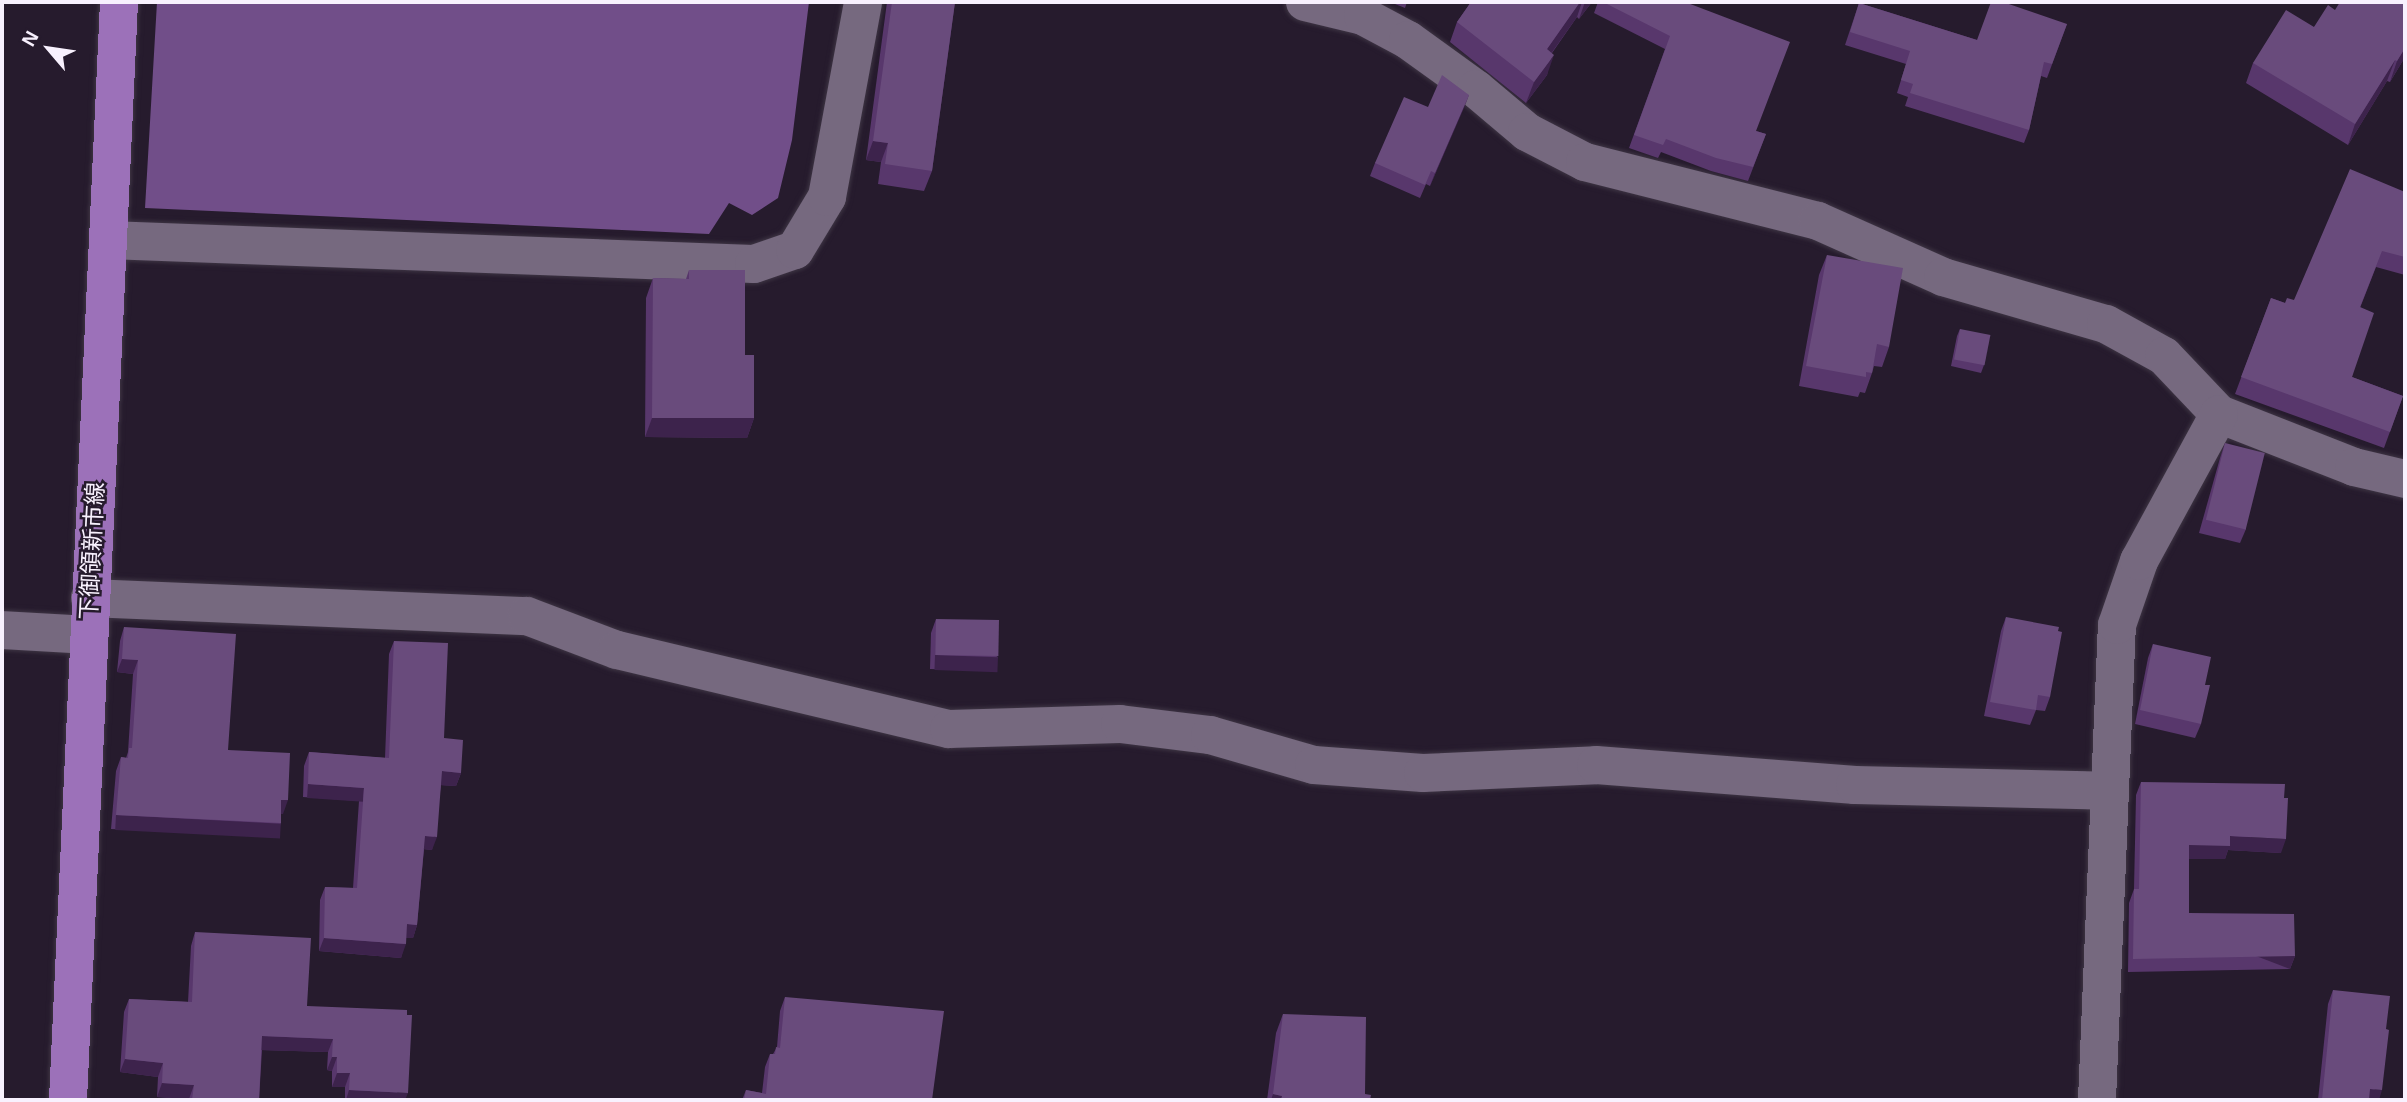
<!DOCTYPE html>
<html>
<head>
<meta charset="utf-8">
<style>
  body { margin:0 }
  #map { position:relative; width:2407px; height:1102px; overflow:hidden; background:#261b2d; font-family:Helvetica,"Noto Sans JP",sans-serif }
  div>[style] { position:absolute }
  .water>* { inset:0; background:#714e89 }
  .roads { filter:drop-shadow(0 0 2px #3e3544) drop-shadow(0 0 2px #3e3544) }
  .minor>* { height:38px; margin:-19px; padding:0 19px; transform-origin:19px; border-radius:19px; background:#76697f }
  .major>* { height:38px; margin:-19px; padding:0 19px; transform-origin:19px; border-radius:19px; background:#9c71b9 }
  .wall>* { inset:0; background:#58376c }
  .shaded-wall>* { inset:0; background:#3d234c; transform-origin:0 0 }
  .building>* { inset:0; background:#694b7c; transform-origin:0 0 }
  span { translate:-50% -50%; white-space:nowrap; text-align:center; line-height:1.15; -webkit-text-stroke:5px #261b2d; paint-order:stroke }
  .street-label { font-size:23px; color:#f8f1fe }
  .frame { position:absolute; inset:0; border:4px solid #f8f1fe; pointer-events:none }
  .north { position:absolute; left:14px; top:14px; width:70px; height:70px; -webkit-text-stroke:5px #261b2d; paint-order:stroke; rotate:299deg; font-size:19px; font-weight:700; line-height:28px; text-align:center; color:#f8f1fe }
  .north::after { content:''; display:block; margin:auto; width:24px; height:32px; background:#f8f1fe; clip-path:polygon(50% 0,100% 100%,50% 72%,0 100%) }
</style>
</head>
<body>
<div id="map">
  <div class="water">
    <i style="clip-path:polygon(157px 2px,809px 2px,792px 140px,778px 198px,752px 215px,729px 203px,709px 234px,145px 208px)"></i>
  </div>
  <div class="roads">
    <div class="minor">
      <i style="left:1305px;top:2px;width:60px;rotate:13.6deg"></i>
      <i style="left:1363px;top:16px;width:51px;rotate:28.1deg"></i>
      <i style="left:1408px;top:40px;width:84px;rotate:35.8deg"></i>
      <i style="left:1476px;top:89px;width:67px;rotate:40.1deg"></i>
      <i style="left:1527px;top:132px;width:65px;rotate:27.3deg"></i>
      <i style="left:1585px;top:162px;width:240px;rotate:14.2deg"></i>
      <i style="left:1818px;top:221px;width:137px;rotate:24.1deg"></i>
      <i style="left:1943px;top:277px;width:170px;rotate:16.1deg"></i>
      <i style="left:2106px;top:324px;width:66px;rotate:28.9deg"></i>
      <i style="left:2164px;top:356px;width:80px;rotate:46.5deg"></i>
      <i style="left:2219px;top:414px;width:145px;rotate:21.4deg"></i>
      <i style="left:2354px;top:467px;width:52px;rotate:13.2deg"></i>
      <i style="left:108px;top:240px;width:646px;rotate:2.13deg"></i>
      <i style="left:754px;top:264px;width:43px;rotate:-18.9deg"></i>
      <i style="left:795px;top:250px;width:62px;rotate:-58.9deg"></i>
      <i style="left:827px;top:197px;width:198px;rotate:-79.5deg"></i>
      <i style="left:90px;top:598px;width:437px;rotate:2.4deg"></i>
      <i style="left:527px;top:616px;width:96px;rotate:20.7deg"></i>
      <i style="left:617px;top:650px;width:341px;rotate:13.4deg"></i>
      <i style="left:949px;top:729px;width:171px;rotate:-1.7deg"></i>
      <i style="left:1120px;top:724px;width:91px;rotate:7deg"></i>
      <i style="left:1210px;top:735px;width:108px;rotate:16.1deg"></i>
      <i style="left:1314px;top:765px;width:109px;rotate:4.2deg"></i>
      <i style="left:1423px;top:773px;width:173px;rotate:-2.6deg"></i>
      <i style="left:1596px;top:765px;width:260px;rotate:4.4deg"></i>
      <i style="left:1855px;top:785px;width:255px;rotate:1.3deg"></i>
      <i style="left:2px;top:630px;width:86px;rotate:3.3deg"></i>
      <i style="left:2097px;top:1100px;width:475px;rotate:-87.6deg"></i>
      <i style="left:2117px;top:625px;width:68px;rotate:-71deg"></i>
      <i style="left:2139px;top:561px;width:167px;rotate:-61.4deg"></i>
    </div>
    <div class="major">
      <i style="left:68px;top:1100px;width:1099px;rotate:-87.34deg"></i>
    </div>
  </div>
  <div class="wall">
    <i style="clip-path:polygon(887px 2px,955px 2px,932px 171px,924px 191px,878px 184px,881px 162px,866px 160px)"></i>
    <i style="clip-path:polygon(1390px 2px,1407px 2px,1405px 8px)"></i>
    <i style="clip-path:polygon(1471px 2px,1592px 2px,1579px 19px,1577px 17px,1552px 53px,1547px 75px,1526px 103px,1450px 42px,1457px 22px)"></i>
    <i style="clip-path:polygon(1598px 2px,1685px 2px,1756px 131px,1766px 134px,1748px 181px,1711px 171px,1661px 152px,1658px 158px,1629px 148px,1665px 49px,1594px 13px)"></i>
    <i style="clip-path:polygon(1859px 3px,1977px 40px,2067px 24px,2047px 78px,2041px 76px,2029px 130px,2024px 143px,1905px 106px,1908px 97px,1897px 93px,1906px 64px,1845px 45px)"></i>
    <i style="clip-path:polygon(2405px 4px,2405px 57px,2390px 82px,2387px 81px,2348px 145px,2246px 83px,2253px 63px,2314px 27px,2335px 10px)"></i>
    <i style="clip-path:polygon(1469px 95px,1430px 186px,1426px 184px,1420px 198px,1370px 176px,1375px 163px,1428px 107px)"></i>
    <i style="clip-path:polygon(2405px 192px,2405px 275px,2376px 267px,2360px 308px,2352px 377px,2403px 396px,2384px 448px,2235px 394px,2271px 298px,2285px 303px,2294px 300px)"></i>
    <i style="clip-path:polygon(1827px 255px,1889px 347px,1882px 367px,1874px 366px,1872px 373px,1865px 393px,1860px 392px,1858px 397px,1799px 386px,1819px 275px)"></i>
    <i style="clip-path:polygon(689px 270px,745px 355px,754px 418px,747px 438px,645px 437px,646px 298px,653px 278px,686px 279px)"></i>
    <i style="clip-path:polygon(1960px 329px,1984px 365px,1981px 373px,1951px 366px,1957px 336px)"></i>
    <i style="clip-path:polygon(2225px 443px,2246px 529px,2240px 543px,2199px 533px,2220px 458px)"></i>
    <i style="clip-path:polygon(2006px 617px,2050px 697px,2045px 711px,2036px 710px,2030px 725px,1984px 716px,2001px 631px)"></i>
    <i style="clip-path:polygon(936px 619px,998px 657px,993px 671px,930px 669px,931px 633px)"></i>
    <i style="clip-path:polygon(124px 627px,228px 750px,283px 814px,281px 814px,281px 823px,276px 837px,111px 829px,116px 771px,121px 757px,126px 758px,128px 752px,133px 674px,117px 672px,120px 641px)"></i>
    <i style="clip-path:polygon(394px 641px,461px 773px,456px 786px,441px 785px,432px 850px,424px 849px,417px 925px,413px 938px,406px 938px,401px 958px,319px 951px,320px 900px,325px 887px,353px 888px,359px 801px,303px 797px,304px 766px,309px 752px,385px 758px,389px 654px)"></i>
    <i style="clip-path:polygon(2153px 644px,2201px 724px,2195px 738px,2135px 724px,2148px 658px)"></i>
    <i style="clip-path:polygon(2141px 782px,2281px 853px,2228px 850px,2225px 859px,2189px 859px,2189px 913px,2295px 956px,2290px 969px,2128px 972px,2129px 903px,2134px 889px,2136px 795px)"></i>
    <i style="clip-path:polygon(195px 932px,307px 1006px,405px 1100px,345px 1100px,345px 1087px,332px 1087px,332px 1071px,327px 1070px,328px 1052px,262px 1050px,259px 1100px,188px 1100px,189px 1099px,157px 1097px,158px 1077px,120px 1072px,124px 1012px,129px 999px,188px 1002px,191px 946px)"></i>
    <i style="clip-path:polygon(2333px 990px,2379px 1100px,2318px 1100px,2328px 1004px)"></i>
    <i style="clip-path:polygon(785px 997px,932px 1100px,742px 1100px,746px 1090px,762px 1093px,765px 1067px,770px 1054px,773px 1054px,777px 1047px,780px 1011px)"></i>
    <i style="clip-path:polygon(1283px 1014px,1365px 1094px,1370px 1100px,1267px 1100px,1276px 1033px)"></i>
  </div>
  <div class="shaded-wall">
    <i style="clip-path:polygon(1580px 2px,1582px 2px,1577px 17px,1540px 69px,1547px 49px)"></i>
    <i style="clip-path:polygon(1585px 2px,1592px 2px,1579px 19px)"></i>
    <i style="clip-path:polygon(2405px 48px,2405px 57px,2390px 82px,2397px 61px)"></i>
    <i style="clip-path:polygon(1554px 55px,1547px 75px,1526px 103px,1534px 82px)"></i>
    <i style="clip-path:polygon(2395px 60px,2387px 81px,2348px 145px,2355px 124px)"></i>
    <i style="clip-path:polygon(1469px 95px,1464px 108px,1430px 186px,1435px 173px)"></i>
    <i style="clip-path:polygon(873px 141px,888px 143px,881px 162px,866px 160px)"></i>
    <i style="clip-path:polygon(652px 418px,754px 418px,747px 438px,645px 437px)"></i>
    <i style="left:935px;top:655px;width:63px;height:15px;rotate:2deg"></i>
    <i style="clip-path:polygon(122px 659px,138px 660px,133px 674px,117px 672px)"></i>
    <i style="clip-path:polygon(442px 771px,461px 773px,456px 786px,437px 785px)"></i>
    <i style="left:308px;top:784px;width:56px;height:14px;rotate:4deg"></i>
    <i style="clip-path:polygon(281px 800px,288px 800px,283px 814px,276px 814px)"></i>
    <i style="left:116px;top:815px;width:165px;height:15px;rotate:3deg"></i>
    <i style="clip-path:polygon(425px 836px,437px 837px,432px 850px,420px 849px)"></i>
    <i style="clip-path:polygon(2230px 836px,2286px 839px,2281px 853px,2228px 850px,2225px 859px,2185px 859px,2189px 845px)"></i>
    <i style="clip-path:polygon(407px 924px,417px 925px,413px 938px,402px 938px)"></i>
    <i style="clip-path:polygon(324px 938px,406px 944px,401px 958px,319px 951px)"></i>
    <i style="left:2295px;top:956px;width:14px;height:162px;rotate:111deg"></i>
    <i style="clip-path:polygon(262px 1036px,333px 1039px,328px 1052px,257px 1050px)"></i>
    <i style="clip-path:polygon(332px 1057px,337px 1057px,332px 1071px,327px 1070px)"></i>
    <i style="clip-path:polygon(125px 1059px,163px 1063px,158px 1077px,120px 1072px)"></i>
    <i style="clip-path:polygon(337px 1073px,350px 1073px,345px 1087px,332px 1087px)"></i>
    <i style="clip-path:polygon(162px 1083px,194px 1085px,189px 1099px,157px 1097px)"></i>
    <i style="clip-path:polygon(2370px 1089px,2382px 1090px,2379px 1100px,2366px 1100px)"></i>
    <i style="clip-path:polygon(349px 1090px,408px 1093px,405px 1100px,346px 1100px)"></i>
    <i style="clip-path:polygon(1273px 1094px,1282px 1096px,1280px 1100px,1271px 1100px)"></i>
  </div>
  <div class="building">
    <i style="clip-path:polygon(892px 2px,955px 2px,932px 171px,885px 164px,888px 143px,873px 141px)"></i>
    <i style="clip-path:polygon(1471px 2px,1580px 2px,1547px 49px,1554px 55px,1534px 82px,1457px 22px)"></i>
    <i style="clip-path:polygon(1603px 2px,1685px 2px,1790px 42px,1756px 131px,1766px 134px,1753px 167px,1716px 158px,1666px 139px,1663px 145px,1634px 135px,1670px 36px)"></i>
    <i style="clip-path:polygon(1991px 2px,2003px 2px,2067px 24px,2052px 64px,2044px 62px,2029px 130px,1910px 93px,1913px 84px,1901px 80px,1910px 51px,1850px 32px,1859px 3px,1977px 40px)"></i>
    <i style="clip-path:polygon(2340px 2px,2402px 2px,2405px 4px,2405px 48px,2397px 61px,2395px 60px,2355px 124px,2253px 63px,2286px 10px,2314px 27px,2328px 5px,2335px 10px)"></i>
    <i style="clip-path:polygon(1442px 75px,1469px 95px,1435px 173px,1431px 171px,1425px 185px,1375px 163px,1404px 97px,1428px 107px)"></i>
    <i style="clip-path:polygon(2350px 169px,2405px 192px,2405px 257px,2382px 251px,2360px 307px,2374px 313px,2352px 377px,2403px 396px,2390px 432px,2241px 377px,2271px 298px,2285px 303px,2287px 298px,2294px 300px)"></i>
    <i style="clip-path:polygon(1827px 255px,1903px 268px,1889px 347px,1877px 344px,1872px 373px,1866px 372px,1866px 377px,1806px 366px)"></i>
    <i style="clip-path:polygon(689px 270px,745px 270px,745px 355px,754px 355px,754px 418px,652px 418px,653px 278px,689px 279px)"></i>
    <i style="left:1960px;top:329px;width:31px;height:31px;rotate:11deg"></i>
    <i style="left:2225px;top:443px;width:41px;height:79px;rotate:14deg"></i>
    <i style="clip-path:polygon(2006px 617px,2059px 627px,2058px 631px,2062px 632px,2050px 697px,2038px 695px,2036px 710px,1990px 702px)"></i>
    <i style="left:936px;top:619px;width:63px;height:36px;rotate:1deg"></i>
    <i style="clip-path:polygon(124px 627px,236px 634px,228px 750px,290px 753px,288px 800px,281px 800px,281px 823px,116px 815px,121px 757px,128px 758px,129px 748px,132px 748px,138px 660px,122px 659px)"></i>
    <i style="clip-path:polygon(394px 641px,448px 643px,444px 738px,463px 740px,461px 773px,442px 771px,437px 837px,425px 836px,417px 925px,407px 924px,406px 944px,324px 938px,325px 887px,357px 888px,364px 788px,308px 784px,309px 752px,389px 758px)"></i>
    <i style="clip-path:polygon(2153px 644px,2211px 657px,2205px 685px,2210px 685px,2201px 724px,2140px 710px)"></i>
    <i style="clip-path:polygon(2141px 782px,2285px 784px,2284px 798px,2288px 798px,2286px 839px,2230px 836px,2230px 846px,2189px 845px,2189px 913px,2294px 914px,2295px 956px,2133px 959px,2134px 889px,2139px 889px)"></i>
    <i style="clip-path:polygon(195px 932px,311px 938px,307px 1006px,407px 1010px,407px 1015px,412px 1015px,408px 1093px,349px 1090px,350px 1073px,337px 1073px,337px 1057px,332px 1057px,333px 1039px,262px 1036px,259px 1100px,192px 1100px,194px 1085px,162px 1083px,163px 1063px,125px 1059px,129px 999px,192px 1002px)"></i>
    <i style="clip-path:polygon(2333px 990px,2390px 996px,2386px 1029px,2389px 1030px,2382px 1090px,2370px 1089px,2369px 1100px,2322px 1100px)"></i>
    <i style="clip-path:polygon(785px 997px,944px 1011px,932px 1100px,744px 1100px,746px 1090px,766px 1094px,770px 1054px,775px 1054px,776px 1047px,780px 1048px)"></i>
    <i style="clip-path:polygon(1283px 1014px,1366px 1017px,1365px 1094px,1371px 1095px,1370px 1100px,1282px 1100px,1282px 1096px,1273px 1094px)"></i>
  </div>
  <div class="street-label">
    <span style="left:92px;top:551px;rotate:-87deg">下御領新市線</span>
  </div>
  <div class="frame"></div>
  <div class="north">N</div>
</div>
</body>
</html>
